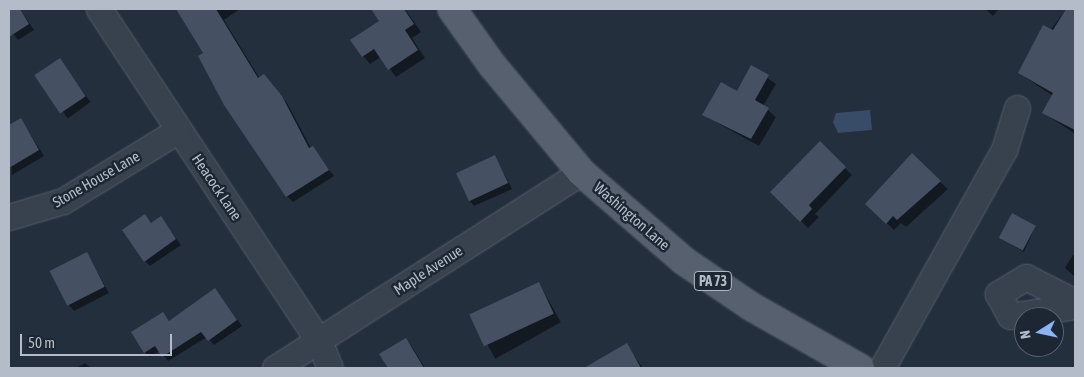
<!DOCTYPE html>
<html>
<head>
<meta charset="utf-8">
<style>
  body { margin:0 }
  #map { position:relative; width:1084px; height:377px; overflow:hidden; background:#242f3e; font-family:"Asap Condensed",sans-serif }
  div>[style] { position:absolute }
  .water>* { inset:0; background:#394c67 }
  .shadow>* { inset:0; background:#0007; transform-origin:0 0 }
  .building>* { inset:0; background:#455162; transform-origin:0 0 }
  .roads { filter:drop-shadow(0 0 1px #565f6c) drop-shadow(0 0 1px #565f6c) }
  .minor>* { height:25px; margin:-12.5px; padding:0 12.5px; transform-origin:12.5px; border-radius:12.5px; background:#38414e }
  .major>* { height:28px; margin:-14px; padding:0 14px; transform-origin:14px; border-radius:14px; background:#56606e }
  span { translate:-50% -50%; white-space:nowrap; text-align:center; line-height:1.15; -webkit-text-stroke:5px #1d2633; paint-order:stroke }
  .shield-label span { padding:1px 4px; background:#1d2633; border:1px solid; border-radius:4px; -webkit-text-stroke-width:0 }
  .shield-label { font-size:14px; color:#b4bcc9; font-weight:700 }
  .street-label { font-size:15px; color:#b4bcc9 }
  .frame { position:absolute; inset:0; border:10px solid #b4bcc9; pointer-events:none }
  .north { position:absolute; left:1014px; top:307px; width:50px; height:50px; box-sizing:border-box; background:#1d2633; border:1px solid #59626f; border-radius:50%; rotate:260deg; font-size:14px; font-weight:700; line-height:20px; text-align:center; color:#b4bcc9 }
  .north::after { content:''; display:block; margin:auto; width:18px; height:22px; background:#8ab4f8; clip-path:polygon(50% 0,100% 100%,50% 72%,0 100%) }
  .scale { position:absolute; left:20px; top:334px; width:152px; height:22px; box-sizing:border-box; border:2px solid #b4bcc9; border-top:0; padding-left:6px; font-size:15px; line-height:18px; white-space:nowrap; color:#b4bcc9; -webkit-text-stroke:4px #1d2633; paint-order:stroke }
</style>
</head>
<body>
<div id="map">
  <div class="water">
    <i style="clip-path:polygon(870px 110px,872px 130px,838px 133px,833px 122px,836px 113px)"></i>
  </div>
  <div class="shadow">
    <i style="clip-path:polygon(9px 9px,20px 9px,34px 30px,18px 40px,9px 28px)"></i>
    <i style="clip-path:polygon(178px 9px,240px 9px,224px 20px,260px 79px,264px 75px,287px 103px,311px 148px,334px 176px,293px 202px,287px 196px)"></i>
    <i style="clip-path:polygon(384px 9px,405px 9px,421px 32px,412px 38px,425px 58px,396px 77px,381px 57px,370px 64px,363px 56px,381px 22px,376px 14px)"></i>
    <i style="clip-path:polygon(985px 9px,999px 9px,993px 16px)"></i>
    <i style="clip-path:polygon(1066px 9px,1075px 9px,1075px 134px,1044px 113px,1053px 96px,1019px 73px)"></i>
    <i style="left:60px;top:60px;width:52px;height:28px;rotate:54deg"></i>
    <i style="clip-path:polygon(752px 67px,776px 84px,763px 106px,776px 117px,759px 146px,703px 115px,737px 92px)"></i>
    <i style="clip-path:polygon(21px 120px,44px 156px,12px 175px,9px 127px)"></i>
    <i style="clip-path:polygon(820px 143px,852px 175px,815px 214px,819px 217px,808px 228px,771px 192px)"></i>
    <i style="clip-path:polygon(912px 155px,948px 189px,906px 227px,901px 223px,894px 230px,874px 211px)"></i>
    <i style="clip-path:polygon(495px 156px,512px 189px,474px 206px,469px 200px)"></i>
    <i style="clip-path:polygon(145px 216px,152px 224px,161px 218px,181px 245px,150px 266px,145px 261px)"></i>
    <i style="clip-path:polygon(1035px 227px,1024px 252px,999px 237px)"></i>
    <i style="clip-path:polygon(87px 254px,109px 293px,74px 311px,69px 305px)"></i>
    <i style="clip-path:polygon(1073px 255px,1075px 256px,1075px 277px,1065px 268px)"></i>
    <i style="left:539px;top:283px;width:45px;height:75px;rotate:61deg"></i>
    <i style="clip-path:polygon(215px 290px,242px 326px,214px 345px,207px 337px,168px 361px,160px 351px,150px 357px,145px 352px,163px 313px,170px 322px)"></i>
    <i style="clip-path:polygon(405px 339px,411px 345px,425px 368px,389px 368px,381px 354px)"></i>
    <i style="clip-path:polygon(626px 345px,643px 368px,587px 368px)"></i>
    <i style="clip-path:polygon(85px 363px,91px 368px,76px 368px)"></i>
  </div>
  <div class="building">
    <i style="clip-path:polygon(9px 9px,20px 9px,29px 24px,9px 37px)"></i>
    <i style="clip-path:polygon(176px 9px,216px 9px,258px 78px,264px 74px,282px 96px,309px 148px,313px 146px,329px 170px,286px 197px,224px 105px,198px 56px,203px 53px)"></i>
    <i style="clip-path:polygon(371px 9px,404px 9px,414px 24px,405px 30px,418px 50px,388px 70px,374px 49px,362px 57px,350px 40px,379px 21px)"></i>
    <i style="clip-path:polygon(1066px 9px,1075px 9px,1075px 130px,1042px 113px,1053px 93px,1018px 73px,1043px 25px,1053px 30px)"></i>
    <i style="left:60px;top:58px;width:46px;height:31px;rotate:56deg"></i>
    <i style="clip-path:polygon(751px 65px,769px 75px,755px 100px,769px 108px,751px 139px,702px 115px,721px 82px,737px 91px)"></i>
    <i style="clip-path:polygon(21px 118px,39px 150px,9px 168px,9px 125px)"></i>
    <i style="clip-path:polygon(820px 141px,846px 167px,809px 205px,812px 209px,800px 222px,770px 192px)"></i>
    <i style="clip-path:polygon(912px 153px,941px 181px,897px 220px,893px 216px,886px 224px,865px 204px)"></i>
    <i style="left:495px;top:155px;width:31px;height:43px;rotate:65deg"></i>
    <i style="left:1012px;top:213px;width:27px;height:28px;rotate:28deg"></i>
    <i style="clip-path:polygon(145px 214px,151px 223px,161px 216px,176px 239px,144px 262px,122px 230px)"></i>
    <i style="left:87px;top:252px;width:39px;height:42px;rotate:63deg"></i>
    <i style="left:539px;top:282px;width:35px;height:77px;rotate:65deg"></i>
    <i style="clip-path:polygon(215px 288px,237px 320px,208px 341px,201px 332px,162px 357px,155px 346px,144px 353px,131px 332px,163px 312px,169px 321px)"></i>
    <i style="clip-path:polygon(406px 338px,424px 368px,388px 368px,379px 354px)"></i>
    <i style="clip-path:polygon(627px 343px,641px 368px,584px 368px)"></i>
  </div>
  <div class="roads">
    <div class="minor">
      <i style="left:99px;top:9px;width:398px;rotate:56.5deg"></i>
      <i style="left:319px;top:341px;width:29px;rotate:68deg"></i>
      <i style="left:9px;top:217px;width:56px;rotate:-16.5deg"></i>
      <i style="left:63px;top:201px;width:136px;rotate:-31.5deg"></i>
      <i style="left:1075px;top:302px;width:55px;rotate:-153deg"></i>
      <i style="left:1026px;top:277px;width:33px;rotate:149deg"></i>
      <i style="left:998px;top:294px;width:25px;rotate:61deg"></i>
      <i style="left:1010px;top:316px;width:66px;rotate:-8.7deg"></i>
      <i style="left:275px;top:368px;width:363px;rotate:-32.6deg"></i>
      <i style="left:882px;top:368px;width:250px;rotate:-60.8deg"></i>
      <i style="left:1004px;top:150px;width:44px;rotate:-72.8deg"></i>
    </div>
    <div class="major">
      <i style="left:452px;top:9px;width:69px;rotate:54.5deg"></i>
      <i style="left:492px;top:65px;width:139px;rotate:50.2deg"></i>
      <i style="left:581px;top:172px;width:136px;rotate:40.8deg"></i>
      <i style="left:684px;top:261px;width:82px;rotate:34.1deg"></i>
      <i style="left:752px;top:307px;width:124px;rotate:29.5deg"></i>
    </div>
  </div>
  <div class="shield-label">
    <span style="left:713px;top:281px">PA 73</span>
  </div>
  <div class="street-label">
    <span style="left:96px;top:179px;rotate:-30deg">Stone House Lane</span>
    <span style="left:217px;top:187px;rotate:56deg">Heacock Lane</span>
    <span style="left:632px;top:216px;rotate:41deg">Washington Lane</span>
    <span style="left:428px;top:270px;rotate:-33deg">Maple Avenue</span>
  </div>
  <div class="frame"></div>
  <div class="north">N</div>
  <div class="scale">50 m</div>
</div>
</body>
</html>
